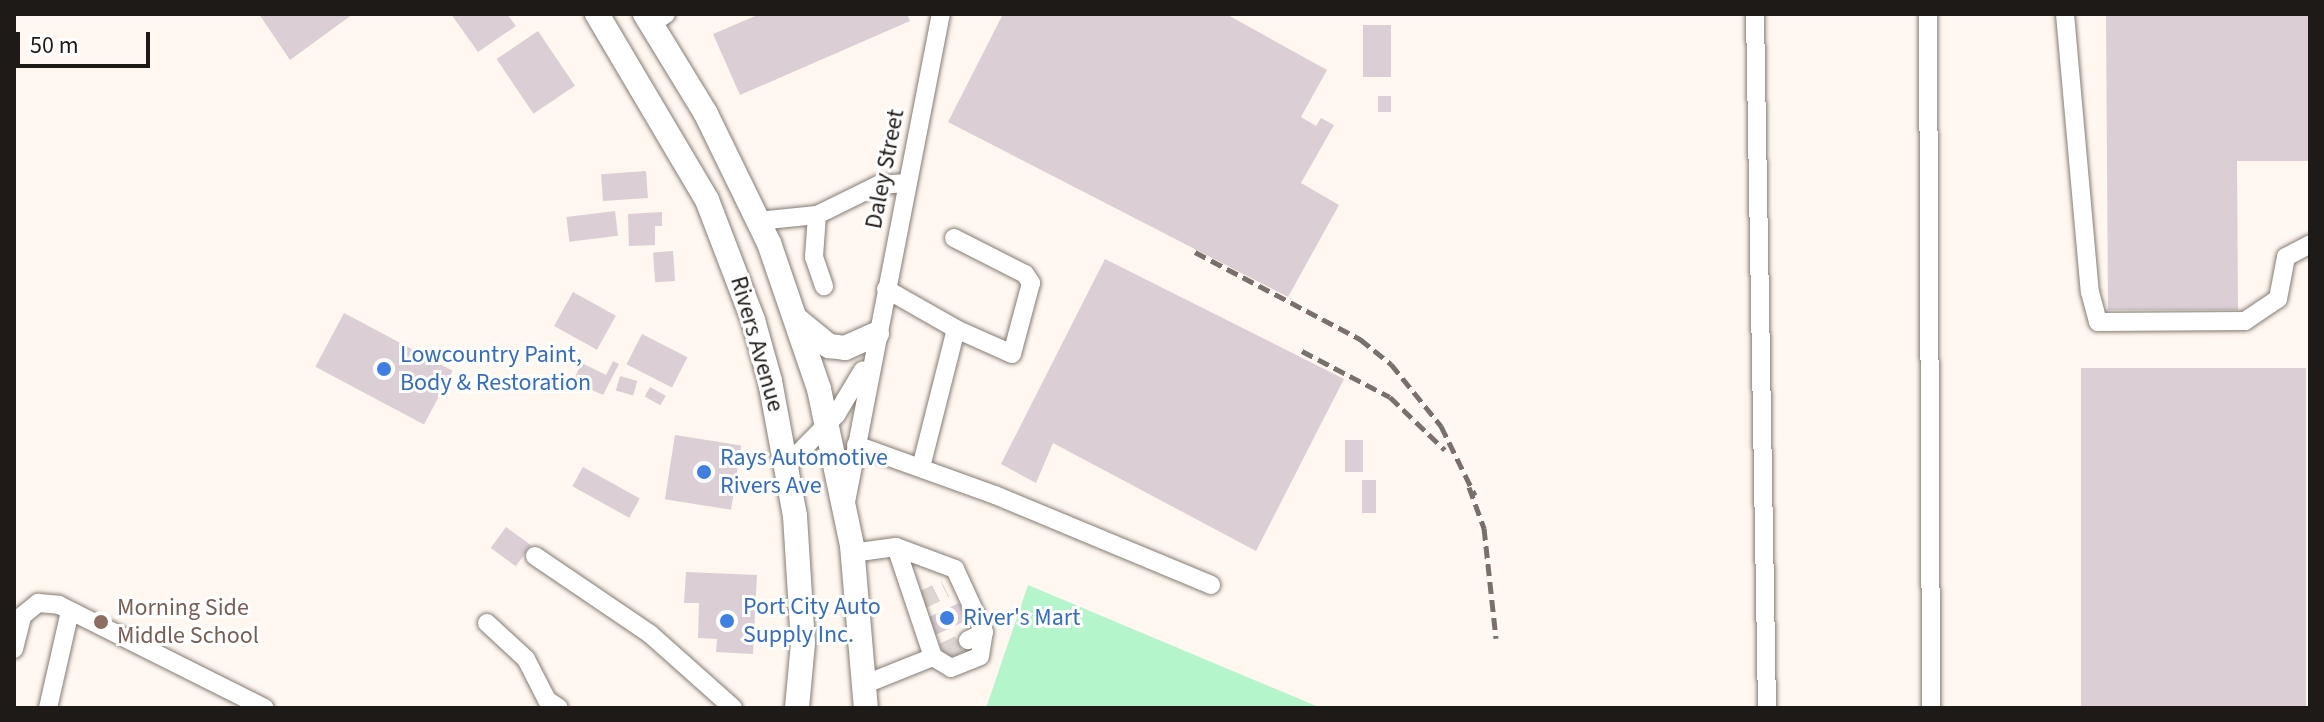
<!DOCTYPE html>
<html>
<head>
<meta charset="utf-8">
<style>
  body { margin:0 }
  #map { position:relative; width:2324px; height:722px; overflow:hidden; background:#fff7f0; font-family:"Source Sans 3",sans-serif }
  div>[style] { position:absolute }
  .green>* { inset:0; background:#b4f5cc }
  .building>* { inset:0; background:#dbced4; transform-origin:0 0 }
  .minor-tunnel>* { height:18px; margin-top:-9px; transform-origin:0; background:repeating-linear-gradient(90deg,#ddd6cf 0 18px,transparent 0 27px) }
  .roads { filter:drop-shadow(0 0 2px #847c74) drop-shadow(0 0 2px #847c74) }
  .minor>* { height:18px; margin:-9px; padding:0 9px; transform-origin:9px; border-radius:9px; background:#fff }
  .major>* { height:24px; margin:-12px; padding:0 12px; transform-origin:12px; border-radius:12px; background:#fff }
  .rail>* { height:5px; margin-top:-2.5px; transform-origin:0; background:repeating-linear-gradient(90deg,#77716c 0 12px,transparent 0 18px) }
  .dots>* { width:22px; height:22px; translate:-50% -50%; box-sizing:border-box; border:4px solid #fff; border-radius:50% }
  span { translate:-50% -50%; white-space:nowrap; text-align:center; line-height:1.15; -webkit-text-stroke:6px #fff; paint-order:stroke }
  .street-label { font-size:24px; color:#1e1a17 }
  .shop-label { font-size:24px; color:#366cbe }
  .left { translate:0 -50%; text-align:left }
  .education-label { font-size:24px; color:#785e54 }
  .frame { position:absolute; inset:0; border:16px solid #1e1a17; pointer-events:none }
  .scale { position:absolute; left:16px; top:32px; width:134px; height:36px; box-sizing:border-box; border:4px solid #1e1a17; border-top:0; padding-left:10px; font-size:24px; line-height:28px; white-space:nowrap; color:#1e1a17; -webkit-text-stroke:6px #fff; paint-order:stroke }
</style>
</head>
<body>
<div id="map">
  <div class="green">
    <i style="clip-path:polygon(1028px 585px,1321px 708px,986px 708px)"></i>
  </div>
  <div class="building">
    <i style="clip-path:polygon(259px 14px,353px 14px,290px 60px)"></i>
    <i style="clip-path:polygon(451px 14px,507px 14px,516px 26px,478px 52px)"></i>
    <i style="clip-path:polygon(760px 14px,907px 14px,910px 21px,740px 95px,713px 34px)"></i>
    <i style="clip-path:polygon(1003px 14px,1226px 14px,1327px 70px,1301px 117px,1316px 126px,1321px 118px,1334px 125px,1301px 183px,1339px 205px,1288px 297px,948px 122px)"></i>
    <i style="clip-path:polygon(2106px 14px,2310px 14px,2310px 161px,2237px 161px,2238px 310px,2108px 310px)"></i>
    <i style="left:1363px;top:25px;width:28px;height:52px"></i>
    <i style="left:538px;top:31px;width:66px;height:50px;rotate:56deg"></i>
    <i style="left:1378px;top:96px;width:13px;height:16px"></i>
    <i style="left:646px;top:171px;width:27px;height:45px;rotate:86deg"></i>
    <i style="left:615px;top:211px;width:25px;height:49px;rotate:83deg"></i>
    <i style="clip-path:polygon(662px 212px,662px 226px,655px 226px,655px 245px,629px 246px,628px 214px)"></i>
    <i style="left:673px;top:251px;width:30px;height:20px;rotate:86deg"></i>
    <i style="clip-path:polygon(1105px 259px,1344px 379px,1256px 551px,1053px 443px,1036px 483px,1001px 464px)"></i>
    <i style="left:573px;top:292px;width:49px;height:39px;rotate:29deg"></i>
    <i style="left:344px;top:313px;width:123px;height:61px;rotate:28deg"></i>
    <i style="left:642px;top:334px;width:51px;height:34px;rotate:27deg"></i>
    <i style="clip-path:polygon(613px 361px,619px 364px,603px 395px,573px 381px,582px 363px,606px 375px)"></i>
    <i style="left:2081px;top:368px;width:225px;height:340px"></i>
    <i style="left:620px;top:376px;width:18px;height:15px;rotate:16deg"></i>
    <i style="left:650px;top:387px;width:18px;height:11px;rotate:29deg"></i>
    <i style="left:675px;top:435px;width:67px;height:65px;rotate:9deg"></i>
    <i style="left:1345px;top:440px;width:18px;height:32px"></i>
    <i style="left:583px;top:467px;width:65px;height:22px;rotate:29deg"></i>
    <i style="left:1362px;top:480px;width:14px;height:33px"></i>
    <i style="left:506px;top:527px;width:31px;height:26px;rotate:36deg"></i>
    <i style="clip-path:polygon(686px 572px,757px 575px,753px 654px,716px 652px,717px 639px,698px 638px,699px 603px,684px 603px)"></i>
    <i style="left:959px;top:603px;width:19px;height:36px;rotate:65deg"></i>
  </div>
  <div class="minor-tunnel">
    <i style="left:920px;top:601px;width:28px;rotate:-26deg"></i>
    <i style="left:943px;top:652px;width:28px;rotate:-26deg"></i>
  </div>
  <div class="roads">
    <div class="minor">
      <i style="left:1755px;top:14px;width:694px;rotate:89.01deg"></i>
      <i style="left:1928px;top:14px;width:694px;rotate:89.75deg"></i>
      <i style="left:2065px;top:14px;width:279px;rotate:84.9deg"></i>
      <i style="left:2090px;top:292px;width:31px;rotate:75deg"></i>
      <i style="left:2098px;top:322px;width:147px;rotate:-0.4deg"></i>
      <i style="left:2245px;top:321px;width:40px;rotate:-34deg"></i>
      <i style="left:2278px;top:299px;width:43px;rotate:-79.2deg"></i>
      <i style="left:2286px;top:257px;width:27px;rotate:-28deg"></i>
      <i style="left:651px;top:24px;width:18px;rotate:-34deg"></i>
      <i style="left:817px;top:215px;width:42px;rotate:94.1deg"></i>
      <i style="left:814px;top:257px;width:31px;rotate:71deg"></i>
      <i style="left:758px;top:221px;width:59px;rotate:-5.8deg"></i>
      <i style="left:817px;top:215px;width:68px;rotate:-26.2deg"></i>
      <i style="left:878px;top:185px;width:29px;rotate:-4deg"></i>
      <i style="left:954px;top:238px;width:80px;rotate:26.9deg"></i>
      <i style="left:1025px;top:274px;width:11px;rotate:56deg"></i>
      <i style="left:1031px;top:283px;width:73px;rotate:105deg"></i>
      <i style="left:1012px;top:354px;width:61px;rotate:-155.9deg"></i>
      <i style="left:886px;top:289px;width:81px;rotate:29.7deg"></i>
      <i style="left:956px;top:329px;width:142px;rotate:104.2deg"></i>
      <i style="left:856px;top:445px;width:148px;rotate:19.8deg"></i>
      <i style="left:995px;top:495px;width:234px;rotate:22.6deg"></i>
      <i style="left:788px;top:464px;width:69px;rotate:-45.6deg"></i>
      <i style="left:836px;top:415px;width:52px;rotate:-59deg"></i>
      <i style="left:846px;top:502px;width:497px;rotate:-79deg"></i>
      <i style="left:896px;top:547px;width:63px;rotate:20.4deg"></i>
      <i style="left:955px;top:569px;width:69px;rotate:65.3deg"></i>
      <i style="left:984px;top:632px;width:18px;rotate:153deg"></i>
      <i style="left:852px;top:553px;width:44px;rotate:-7.8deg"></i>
      <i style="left:896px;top:547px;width:116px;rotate:71.4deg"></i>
      <i style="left:933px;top:657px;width:75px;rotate:158.2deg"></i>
      <i style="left:535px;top:556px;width:139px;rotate:34.1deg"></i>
      <i style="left:650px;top:634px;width:111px;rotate:41.7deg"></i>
      <i style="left:487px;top:623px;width:53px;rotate:42.7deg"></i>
      <i style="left:526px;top:659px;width:46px;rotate:62.9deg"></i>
      <i style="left:547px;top:700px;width:14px;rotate:34deg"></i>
      <i style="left:14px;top:649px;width:34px;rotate:-76deg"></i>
      <i style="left:22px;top:616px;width:21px;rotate:-39deg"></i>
      <i style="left:38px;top:603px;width:21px;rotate:5deg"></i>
      <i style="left:59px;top:605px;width:230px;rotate:26.6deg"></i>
      <i style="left:933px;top:657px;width:21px;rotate:31deg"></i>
      <i style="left:951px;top:668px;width:31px;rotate:-22deg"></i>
      <i style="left:980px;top:656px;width:24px;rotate:-81deg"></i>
      <i style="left:48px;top:708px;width:99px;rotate:-77.2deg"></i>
    </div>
    <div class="major">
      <i style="left:597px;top:14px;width:216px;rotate:59.4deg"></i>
      <i style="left:707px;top:200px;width:129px;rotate:69deg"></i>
      <i style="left:753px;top:320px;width:63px;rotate:74.4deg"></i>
      <i style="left:770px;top:381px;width:137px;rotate:79.5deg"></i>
      <i style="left:795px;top:516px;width:127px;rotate:86.4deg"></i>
      <i style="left:803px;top:643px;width:65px;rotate:95.3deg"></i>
      <i style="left:645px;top:14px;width:117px;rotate:58.6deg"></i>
      <i style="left:706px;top:114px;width:144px;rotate:64deg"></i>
      <i style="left:769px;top:243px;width:154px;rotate:71.1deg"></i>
      <i style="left:819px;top:389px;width:160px;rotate:78.1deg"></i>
      <i style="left:852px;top:546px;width:163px;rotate:85.1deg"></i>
      <i style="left:796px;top:319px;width:43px;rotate:39.3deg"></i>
      <i style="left:829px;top:346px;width:16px;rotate:7deg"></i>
      <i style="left:845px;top:348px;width:35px;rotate:-24deg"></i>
    </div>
  </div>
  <div class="rail">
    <i style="left:1195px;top:252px;width:187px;rotate:27.8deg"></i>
    <i style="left:1360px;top:339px;width:40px;rotate:39deg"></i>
    <i style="left:1391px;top:364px;width:80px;rotate:51.1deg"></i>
    <i style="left:1441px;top:426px;width:77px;rotate:63.8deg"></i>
    <i style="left:1302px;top:351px;width:99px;rotate:27.6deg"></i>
    <i style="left:1390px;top:397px;width:76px;rotate:43.9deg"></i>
    <i style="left:1469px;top:487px;width:44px;rotate:69.9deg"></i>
    <i style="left:1484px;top:528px;width:111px;rotate:83.8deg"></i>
  </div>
  <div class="dots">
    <i style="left:384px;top:369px;background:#3f7fe0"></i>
    <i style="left:704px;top:472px;background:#3f7fe0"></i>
    <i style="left:947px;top:618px;background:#3f7fe0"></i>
    <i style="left:727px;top:621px;background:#3f7fe0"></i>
    <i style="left:101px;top:622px;background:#8d6e63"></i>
  </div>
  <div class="street-label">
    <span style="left:885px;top:169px;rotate:-79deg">Daley Street</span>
    <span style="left:757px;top:344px;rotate:74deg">Rivers Avenue</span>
  </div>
  <div class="shop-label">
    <span class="left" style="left:400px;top:369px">Lowcountry Paint,<br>Body &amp; Restoration</span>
    <span class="left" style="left:720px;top:472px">Rays Automotive<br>Rivers Ave</span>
    <span class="left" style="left:743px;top:621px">Port City Auto<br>Supply Inc.</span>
    <span class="left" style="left:963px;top:618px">River's Mart</span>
  </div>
  <div class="education-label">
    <span class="left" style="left:117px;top:622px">Morning Side<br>Middle School</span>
  </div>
  <div class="frame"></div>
  <div class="scale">50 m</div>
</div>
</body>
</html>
